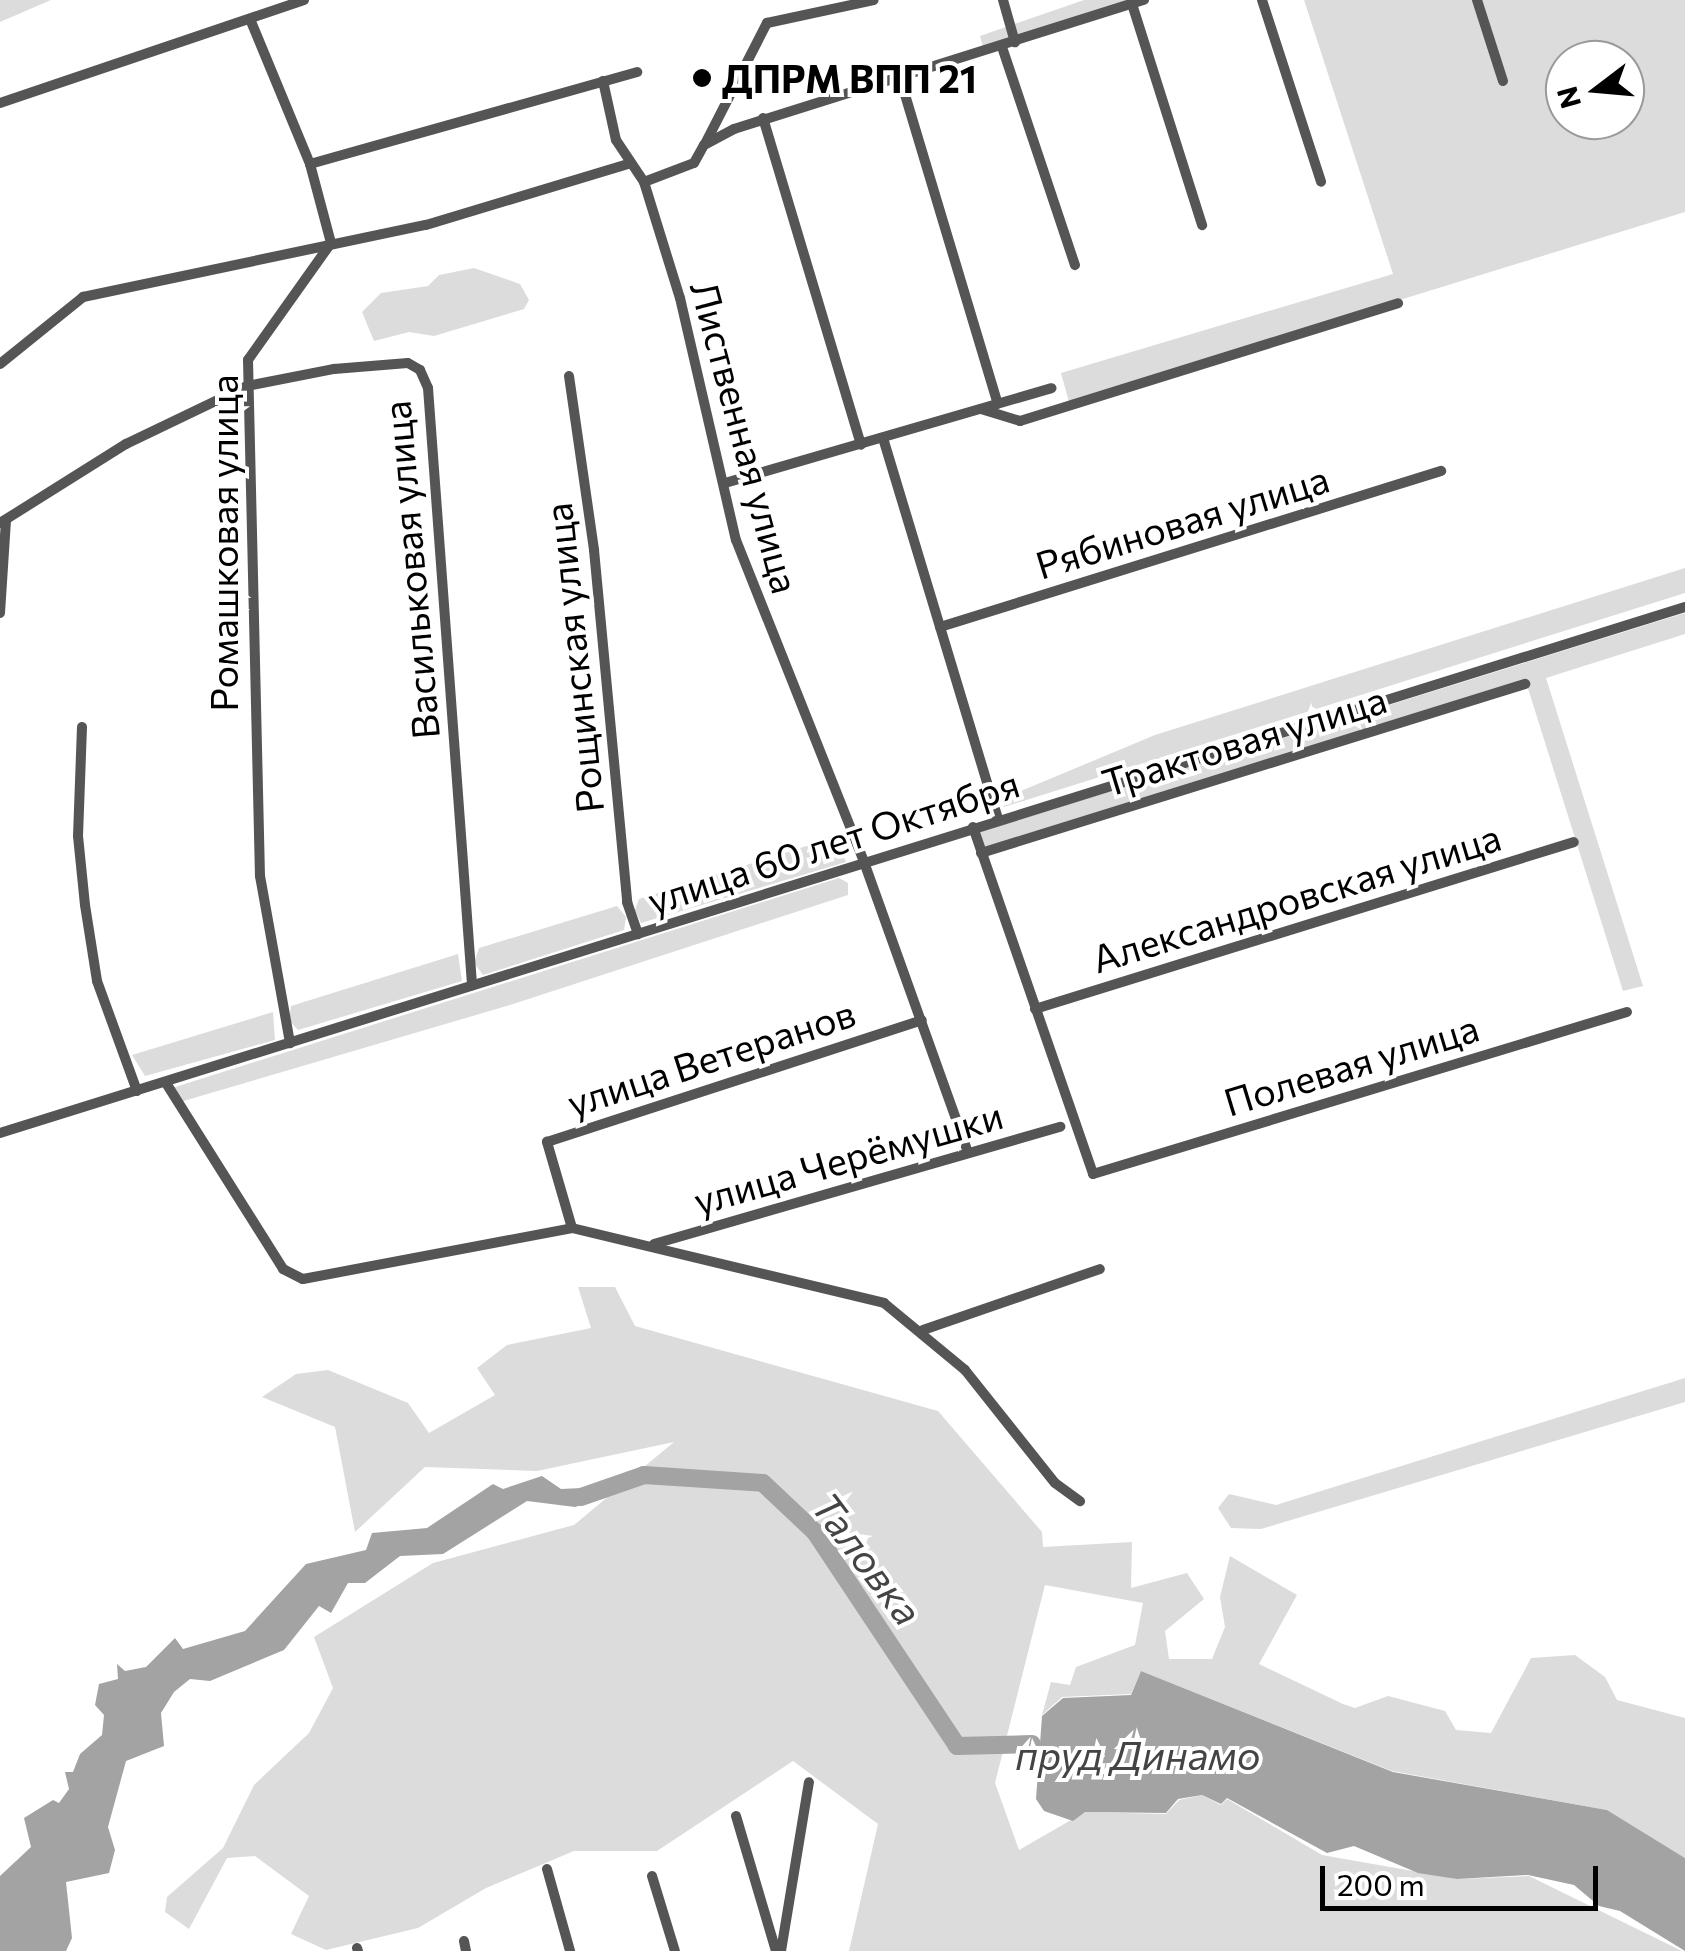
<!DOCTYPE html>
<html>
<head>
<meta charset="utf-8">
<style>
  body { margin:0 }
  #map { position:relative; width:1685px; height:1951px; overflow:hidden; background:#fff; font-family:Commissioner,sans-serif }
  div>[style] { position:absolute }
  .green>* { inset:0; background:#dcdcdc }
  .water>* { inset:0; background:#a3a3a3 }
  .river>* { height:18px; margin:-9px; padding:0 9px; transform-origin:9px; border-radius:9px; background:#a3a3a3 }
  .minor>* { height:10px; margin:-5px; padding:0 5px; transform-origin:5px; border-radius:5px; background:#555 }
  .dots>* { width:28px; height:28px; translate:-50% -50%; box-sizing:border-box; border:5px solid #fff; border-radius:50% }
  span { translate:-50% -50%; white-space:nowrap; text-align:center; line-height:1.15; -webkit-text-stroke:8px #fff; paint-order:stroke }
  .poi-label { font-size:38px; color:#000; font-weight:700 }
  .left { translate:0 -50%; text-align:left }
  .street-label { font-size:38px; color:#000 }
  .water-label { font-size:40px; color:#444; font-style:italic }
  .north { position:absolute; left:1545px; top:40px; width:100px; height:100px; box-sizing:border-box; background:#fff; border:2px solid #999; border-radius:50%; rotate:254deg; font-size:28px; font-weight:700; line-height:40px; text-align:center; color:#000 }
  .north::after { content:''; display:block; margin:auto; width:35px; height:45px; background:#000; clip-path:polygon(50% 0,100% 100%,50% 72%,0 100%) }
  .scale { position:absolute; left:1320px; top:1866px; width:278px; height:45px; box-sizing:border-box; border:5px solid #000; border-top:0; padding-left:12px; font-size:30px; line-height:35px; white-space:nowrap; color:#000; -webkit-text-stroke:8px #fff; paint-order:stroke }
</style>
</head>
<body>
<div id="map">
  <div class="green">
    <i style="clip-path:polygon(0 0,51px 0,0 22px)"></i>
    <i style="clip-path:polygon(1084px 0,1134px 0,984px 51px,980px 36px)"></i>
    <i style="clip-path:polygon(evenodd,1304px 0,1685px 0,1685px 212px,1069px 402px,1061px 373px,1393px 274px,1304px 0,1565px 60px,1625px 60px,1625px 120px,1565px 120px,1565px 60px)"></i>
    <i style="clip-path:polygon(474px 268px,520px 284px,529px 300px,524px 309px,434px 336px,409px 332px,374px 341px,362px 312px,381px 293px,428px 286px,439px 275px)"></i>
    <i style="clip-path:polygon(1685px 568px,1685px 593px,1004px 807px,997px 801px,1155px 735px)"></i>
    <i style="clip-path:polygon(1685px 613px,1685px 634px,1546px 678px,1643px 986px,1623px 991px,1526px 682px,982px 848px,975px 839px,980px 832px)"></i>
    <i style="clip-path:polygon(835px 837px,846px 862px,641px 923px,635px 910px,639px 899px)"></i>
    <i style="clip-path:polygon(839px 878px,848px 883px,848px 895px,510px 1005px,180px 1102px,172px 1088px)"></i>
    <i style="clip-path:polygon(617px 906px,626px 917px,624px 930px,483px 975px,474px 963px,479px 948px)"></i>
    <i style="clip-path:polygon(458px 954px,462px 981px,298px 1030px,289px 1020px,291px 1006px)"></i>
    <i style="clip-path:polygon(273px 1012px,275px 1040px,145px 1076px,132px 1055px)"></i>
    <i style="clip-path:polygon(578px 1287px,615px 1287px,635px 1326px,938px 1411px,1042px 1532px,1043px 1547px,1132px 1542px,1131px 1588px,1187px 1573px,1204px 1599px,1165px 1631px,1169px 1659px,1212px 1659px,1225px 1627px,1220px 1597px,1230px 1556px,1297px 1595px,1259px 1664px,1343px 1704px,1355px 1708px,1388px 1696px,1445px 1711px,1456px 1730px,1491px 1733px,1531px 1658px,1575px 1655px,1605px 1677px,1617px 1700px,1685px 1718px,1685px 1858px,1607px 1810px,1392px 1771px,1141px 1671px,1131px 1694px,1062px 1697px,1042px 1715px,1051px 1682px,1070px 1685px,1076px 1667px,1135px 1645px,1143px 1603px,1045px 1585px,995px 1783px,1019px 1850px,1085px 1812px,1166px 1814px,1179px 1800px,1202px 1795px,1221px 1805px,1227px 1799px,1322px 1855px,1458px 1879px,1529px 1876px,1682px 1951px,849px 1951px,878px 1824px,793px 1761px,657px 1851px,574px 1851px,486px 1888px,418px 1928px,326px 1950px,291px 1934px,309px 1896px,255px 1856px,227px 1858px,189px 1929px,165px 1912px,167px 1897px,223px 1848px,254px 1785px,309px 1733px,333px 1688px,314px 1637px,433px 1563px,574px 1525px,674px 1442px,537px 1471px,425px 1467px,355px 1532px,335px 1427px,262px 1397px,296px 1374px,328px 1370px,408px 1403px,429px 1433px,495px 1395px,477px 1368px,507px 1345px,591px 1328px)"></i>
    <i style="clip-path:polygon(1685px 1378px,1685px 1402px,1261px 1529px,1231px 1528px,1218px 1508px,1229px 1494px,1276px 1505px)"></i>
  </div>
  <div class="water">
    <i style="clip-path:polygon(542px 1476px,561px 1489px,603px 1487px,605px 1498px,575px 1507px,527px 1501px,443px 1554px,400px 1556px,365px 1583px,348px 1583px,331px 1613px,319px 1606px,284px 1650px,210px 1681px,190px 1679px,174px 1692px,161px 1713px,164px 1746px,126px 1761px,108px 1827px,115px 1850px,109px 1873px,66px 1882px,72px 1938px,66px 1951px,0 1951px,0 1876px,31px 1847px,24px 1818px,53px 1800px,59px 1803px,69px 1789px,65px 1772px,73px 1772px,80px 1754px,102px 1735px,104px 1715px,95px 1705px,99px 1684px,118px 1679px,117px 1664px,125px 1671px,146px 1667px,175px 1638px,183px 1649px,245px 1631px,306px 1564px,366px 1550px,372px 1533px,427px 1528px,493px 1484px,503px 1489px)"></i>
    <i style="clip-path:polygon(1141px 1671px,1393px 1772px,1607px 1810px,1685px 1858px,1685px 1951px,1620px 1911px,1599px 1906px,1574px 1885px,1528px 1875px,1457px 1879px,1418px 1873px,1354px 1846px,1327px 1853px,1227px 1798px,1221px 1804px,1202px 1795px,1178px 1799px,1166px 1813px,1085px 1812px,1073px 1821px,1044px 1811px,1036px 1799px,1042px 1716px,1063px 1698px,1131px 1695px)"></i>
  </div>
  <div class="river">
    <i style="left:581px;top:1497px;width:67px;rotate:-19.2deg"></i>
    <i style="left:644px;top:1475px;width:119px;rotate:3.8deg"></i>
    <i style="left:763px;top:1483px;width:71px;rotate:43.3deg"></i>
    <i style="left:815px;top:1532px;width:257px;rotate:56.4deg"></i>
    <i style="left:957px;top:1746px;width:75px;rotate:-1.5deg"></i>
  </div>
  <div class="minor">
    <i style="left:1003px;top:0;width:44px;rotate:74.1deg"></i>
    <i style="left:1262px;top:0;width:191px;rotate:72deg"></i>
    <i style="left:1477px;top:0;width:85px;rotate:72.2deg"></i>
    <i style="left:1132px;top:4px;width:232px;rotate:72.4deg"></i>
    <i style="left:250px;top:19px;width:157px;rotate:67.5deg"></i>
    <i style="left:310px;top:164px;width:82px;rotate:75.1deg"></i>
    <i style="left:331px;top:243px;width:143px;rotate:125.4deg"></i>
    <i style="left:248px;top:360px;width:516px;rotate:88.67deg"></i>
    <i style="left:260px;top:876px;width:170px;rotate:79.8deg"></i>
    <i style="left:1002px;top:47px;width:230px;rotate:71.5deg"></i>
    <i style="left:900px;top:78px;width:340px;rotate:73.3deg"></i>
    <i style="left:603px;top:81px;width:60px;rotate:77.6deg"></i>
    <i style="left:616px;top:140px;width:50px;rotate:56.3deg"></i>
    <i style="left:644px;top:182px;width:121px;rotate:72.8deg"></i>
    <i style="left:680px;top:298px;width:248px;rotate:77deg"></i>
    <i style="left:736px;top:540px;width:347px;rotate:68.3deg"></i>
    <i style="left:864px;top:862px;width:309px;rotate:70.3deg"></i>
    <i style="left:0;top:103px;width:321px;rotate:-18.7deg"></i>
    <i style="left:763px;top:118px;width:341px;rotate:73.3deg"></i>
    <i style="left:706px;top:142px;width:134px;rotate:-62.9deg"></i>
    <i style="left:767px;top:23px;width:109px;rotate:-12.1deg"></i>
    <i style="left:310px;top:164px;width:340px;rotate:-15.7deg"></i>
    <i style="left:644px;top:182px;width:53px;rotate:-20.8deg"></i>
    <i style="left:694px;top:163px;width:21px;rotate:-61deg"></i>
    <i style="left:704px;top:145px;width:34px;rotate:-28deg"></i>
    <i style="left:734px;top:129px;width:430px;rotate:-17.5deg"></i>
    <i style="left:0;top:364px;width:107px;rotate:-38.9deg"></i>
    <i style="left:83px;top:297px;width:350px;rotate:-11.9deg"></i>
    <i style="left:426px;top:225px;width:211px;rotate:-16.8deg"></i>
    <i style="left:569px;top:376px;width:176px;rotate:81.8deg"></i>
    <i style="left:594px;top:550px;width:354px;rotate:84.6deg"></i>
    <i style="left:627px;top:902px;width:34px;rotate:71deg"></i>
    <i style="left:981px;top:409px;width:41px;rotate:17.1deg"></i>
    <i style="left:1020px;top:421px;width:396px;rotate:-17.3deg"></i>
    <i style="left:883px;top:438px;width:398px;rotate:73.2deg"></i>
    <i style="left:725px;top:483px;width:340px;rotate:-16.2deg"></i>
    <i style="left:0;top:523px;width:149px;rotate:-32.1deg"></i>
    <i style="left:126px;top:444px;width:134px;rotate:-25.6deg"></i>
    <i style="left:247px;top:386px;width:89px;rotate:-11.1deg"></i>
    <i style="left:334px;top:369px;width:74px;rotate:-4.6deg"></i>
    <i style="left:408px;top:363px;width:14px;rotate:30deg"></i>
    <i style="left:420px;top:370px;width:20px;rotate:66deg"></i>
    <i style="left:428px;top:388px;width:599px;rotate:85.78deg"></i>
    <i style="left:0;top:613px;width:92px;rotate:-86.3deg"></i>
    <i style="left:940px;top:627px;width:525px;rotate:-17.3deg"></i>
    <i style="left:82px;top:727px;width:109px;rotate:92.1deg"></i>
    <i style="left:78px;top:836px;width:69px;rotate:84.2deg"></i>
    <i style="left:85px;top:905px;width:77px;rotate:81deg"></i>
    <i style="left:97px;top:981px;width:117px;rotate:70deg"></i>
    <i style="left:973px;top:827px;width:367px;rotate:70.9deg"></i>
    <i style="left:1093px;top:1174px;width:558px;rotate:-16.88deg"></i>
    <i style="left:981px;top:853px;width:570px;rotate:-17.26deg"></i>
    <i style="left:1035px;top:1009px;width:564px;rotate:-17.21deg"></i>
    <i style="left:166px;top:1083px;width:220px;rotate:57.8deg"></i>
    <i style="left:283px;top:1269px;width:22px;rotate:27deg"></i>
    <i style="left:303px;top:1279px;width:274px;rotate:-10.7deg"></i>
    <i style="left:572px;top:1228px;width:321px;rotate:13.5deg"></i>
    <i style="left:884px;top:1303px;width:105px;rotate:39.6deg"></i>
    <i style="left:965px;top:1370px;width:144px;rotate:51.5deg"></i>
    <i style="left:1055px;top:1483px;width:31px;rotate:36deg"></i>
    <i style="left:0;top:1133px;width:1765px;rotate:-17.34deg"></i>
    <i style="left:572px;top:1228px;width:90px;rotate:-106.2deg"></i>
    <i style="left:547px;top:1142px;width:394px;rotate:-18deg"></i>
    <i style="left:654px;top:1244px;width:423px;rotate:-16.1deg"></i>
    <i style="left:923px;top:1330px;width:187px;rotate:-19deg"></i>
    <i style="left:736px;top:1816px;width:141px;rotate:73.5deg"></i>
    <i style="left:547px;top:1869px;width:85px;rotate:74.3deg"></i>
    <i style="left:652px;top:1876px;width:78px;rotate:73deg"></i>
    <i style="left:464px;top:1941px;width:10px;rotate:79deg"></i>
    <i style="left:357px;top:1948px;width:3px;rotate:72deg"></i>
    <i style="left:781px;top:1951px;width:171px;rotate:-80.6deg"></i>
  </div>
  <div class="dots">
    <i style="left:702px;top:78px;background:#000"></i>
  </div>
  <div class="poi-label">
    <span class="left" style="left:722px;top:78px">ДПРМ ВПП 21</span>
  </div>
  <div class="street-label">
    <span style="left:746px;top:437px;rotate:75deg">Лиственная улица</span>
    <span style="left:1182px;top:521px;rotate:-17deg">Рябиновая улица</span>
    <span style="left:223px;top:543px;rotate:-90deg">Ромашковая улица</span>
    <span style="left:410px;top:570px;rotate:-95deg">Васильковая улица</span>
    <span style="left:573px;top:658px;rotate:-96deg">Рощинская улица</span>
    <span style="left:1244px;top:740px;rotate:-17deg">Трактовая улица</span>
    <span style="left:833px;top:841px;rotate:-18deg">улица 60 лет Октября</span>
    <span style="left:1296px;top:897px;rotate:-17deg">Александровская улица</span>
    <span style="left:711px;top:1057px;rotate:-18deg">улица Ветеранов</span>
    <span style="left:1351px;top:1064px;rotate:-17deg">Полевая улица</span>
    <span style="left:848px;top:1157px;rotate:-16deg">улица Черёмушки</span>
  </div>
  <div class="water-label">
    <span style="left:868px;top:1558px;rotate:53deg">Таловка</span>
    <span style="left:1138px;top:1754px">пруд Динамо</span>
  </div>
  <div class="north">N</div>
  <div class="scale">200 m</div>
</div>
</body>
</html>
